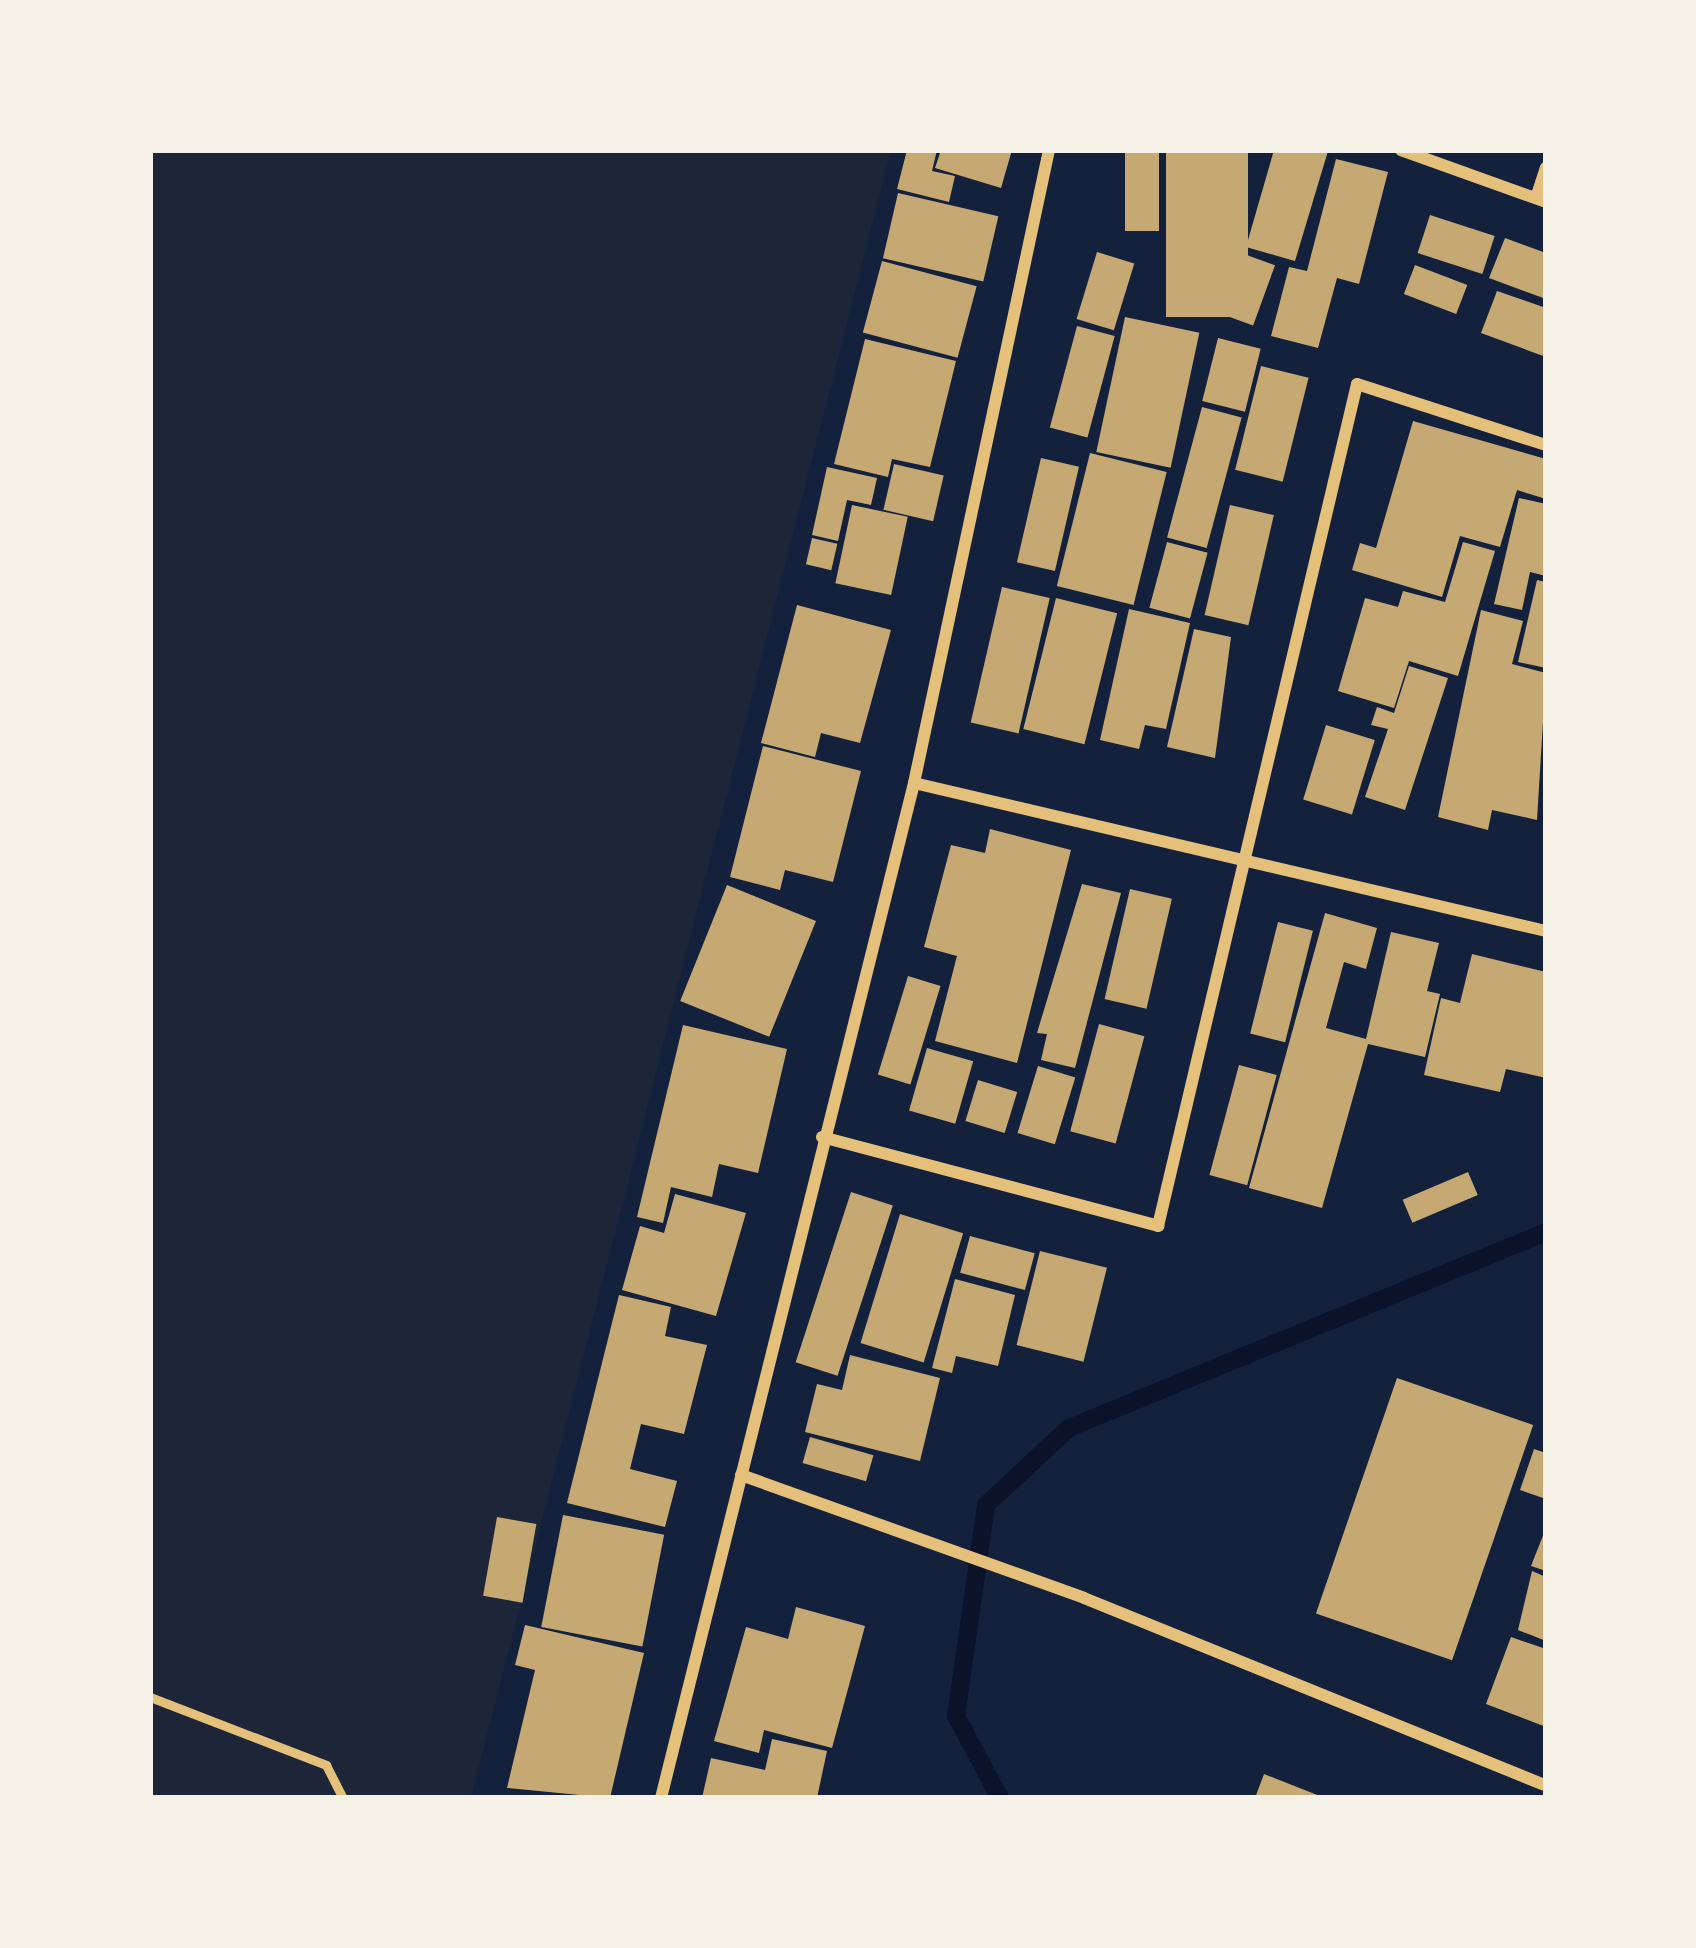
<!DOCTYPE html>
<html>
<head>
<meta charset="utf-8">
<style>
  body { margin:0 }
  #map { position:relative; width:1696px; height:1948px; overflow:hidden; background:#14213d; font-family:"Golos Text",sans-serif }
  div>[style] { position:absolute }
  .green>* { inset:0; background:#1d2539 }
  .stream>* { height:18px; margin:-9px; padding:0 9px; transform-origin:9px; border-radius:9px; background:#0b132b }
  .building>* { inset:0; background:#c6a872; transform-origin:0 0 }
  .service>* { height:9px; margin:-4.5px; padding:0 4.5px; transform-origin:4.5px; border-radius:4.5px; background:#e5c07b }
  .minor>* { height:12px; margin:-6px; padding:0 6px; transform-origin:6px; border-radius:6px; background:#e5c07b }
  span { translate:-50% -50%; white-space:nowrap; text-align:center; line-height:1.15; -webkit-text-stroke:10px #f6f1e7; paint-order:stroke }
  .frame { position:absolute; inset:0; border:153px solid #f6f1e7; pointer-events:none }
</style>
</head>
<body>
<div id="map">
  <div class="green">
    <i style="clip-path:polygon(150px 150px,891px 150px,471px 1798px,150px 1798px)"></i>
  </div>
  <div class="stream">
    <i style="left:1000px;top:1798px;width:93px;rotate:-118.2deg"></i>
    <i style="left:956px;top:1716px;width:213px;rotate:-81.9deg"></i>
    <i style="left:986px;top:1505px;width:113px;rotate:-42.9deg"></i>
    <i style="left:1069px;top:1428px;width:516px;rotate:-22.34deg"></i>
  </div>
  <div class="building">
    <i style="clip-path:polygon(907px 150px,937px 150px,932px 171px,955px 176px,949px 202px,897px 189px)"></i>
    <i style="clip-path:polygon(941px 150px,1012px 150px,1001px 188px,935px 168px)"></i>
    <i style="left:1125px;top:150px;width:34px;height:81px"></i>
    <i style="left:1166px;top:150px;width:82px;height:167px"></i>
    <i style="clip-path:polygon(1274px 150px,1328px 151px,1295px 261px,1246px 247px)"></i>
    <i style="clip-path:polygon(1336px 159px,1388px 172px,1359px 284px,1337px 278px,1318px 348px,1271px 336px,1289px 267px,1307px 271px)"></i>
    <i style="left:898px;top:193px;width:103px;height:67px;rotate:13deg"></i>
    <i style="left:1430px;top:215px;width:68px;height:40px;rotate:18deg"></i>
    <i style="clip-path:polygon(1505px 238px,1546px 253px,1546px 299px,1489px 278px)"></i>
    <i style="left:1097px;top:252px;width:39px;height:70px;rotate:17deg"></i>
    <i style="left:1244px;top:254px;width:33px;height:64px;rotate:20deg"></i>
    <i style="left:882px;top:261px;width:98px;height:74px;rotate:15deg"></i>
    <i style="left:1415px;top:265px;width:56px;height:31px;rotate:21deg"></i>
    <i style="clip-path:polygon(1497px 291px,1546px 308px,1546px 357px,1481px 333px)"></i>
    <i style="left:1125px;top:317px;width:76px;height:138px;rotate:12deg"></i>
    <i style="left:1077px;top:326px;width:39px;height:105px;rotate:15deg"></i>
    <i style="left:1218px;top:338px;width:44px;height:65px;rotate:14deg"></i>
    <i style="clip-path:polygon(865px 339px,956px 361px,930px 467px,892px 459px,888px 477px,834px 464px)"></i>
    <i style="left:1261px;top:366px;width:49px;height:107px;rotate:14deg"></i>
    <i style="left:1202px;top:407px;width:41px;height:135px;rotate:15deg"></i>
    <i style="clip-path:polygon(1413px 421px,1546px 459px,1546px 499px,1517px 490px,1500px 547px,1460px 536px,1442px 597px,1352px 570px,1360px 543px,1376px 548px)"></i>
    <i style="left:1090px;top:453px;width:79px;height:137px;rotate:14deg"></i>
    <i style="left:1041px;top:458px;width:39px;height:107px;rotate:13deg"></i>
    <i style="left:894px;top:464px;width:51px;height:47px;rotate:13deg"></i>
    <i style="clip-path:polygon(827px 467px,877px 478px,871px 505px,847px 500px,838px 541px,812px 535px)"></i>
    <i style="clip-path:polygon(1519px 498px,1546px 504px,1546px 576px,1530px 572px,1522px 610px,1494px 604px)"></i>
    <i style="left:852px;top:505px;width:57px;height:80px;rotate:12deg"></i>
    <i style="left:1230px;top:505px;width:45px;height:113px;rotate:13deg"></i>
    <i style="left:812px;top:538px;width:26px;height:27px;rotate:13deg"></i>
    <i style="left:1167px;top:542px;width:42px;height:68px;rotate:15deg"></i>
    <i style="clip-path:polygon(1463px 542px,1495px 551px,1458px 676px,1409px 661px,1394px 708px,1338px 691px,1365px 598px,1398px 607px,1403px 591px,1445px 602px)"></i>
    <i style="clip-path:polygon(1537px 580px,1546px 582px,1546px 668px,1518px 662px)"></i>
    <i style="left:1002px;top:587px;width:49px;height:139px;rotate:13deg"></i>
    <i style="left:1056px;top:598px;width:63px;height:135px;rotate:14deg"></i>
    <i style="clip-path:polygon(797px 605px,891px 630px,860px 743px,821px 733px,815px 757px,761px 743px)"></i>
    <i style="clip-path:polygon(1129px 609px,1190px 623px,1166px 729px,1145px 725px,1139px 749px,1100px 740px)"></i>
    <i style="clip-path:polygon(1481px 610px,1523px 621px,1512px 664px,1546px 673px,1537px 820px,1492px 810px,1488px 830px,1438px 817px)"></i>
    <i style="clip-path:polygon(1194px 629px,1231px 637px,1215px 758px,1167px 747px)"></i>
    <i style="clip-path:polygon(1409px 666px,1448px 678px,1405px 810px,1365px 797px,1388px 729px,1371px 725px,1377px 707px,1394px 713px)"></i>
    <i style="left:1326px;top:725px;width:51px;height:78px;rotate:17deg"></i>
    <i style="clip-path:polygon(763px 746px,861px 771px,833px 882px,785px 870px,780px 890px,730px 877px)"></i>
    <i style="clip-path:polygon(990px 829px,1071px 850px,1017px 1063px,935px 1041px,957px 956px,924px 947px,951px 845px,985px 853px)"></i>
    <i style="clip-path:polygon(1082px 884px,1121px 893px,1075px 1068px,1041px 1060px,1047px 1034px,1037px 1033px)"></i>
    <i style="left:727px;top:885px;width:96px;height:125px;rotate:22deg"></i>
    <i style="left:1130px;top:889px;width:43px;height:113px;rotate:13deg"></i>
    <i style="clip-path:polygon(1325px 913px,1377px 928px,1366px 969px,1344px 962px,1326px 1028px,1366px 1039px,1391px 932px,1439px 943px,1427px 991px,1440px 994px,1425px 1057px,1368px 1044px,1322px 1208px,1249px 1188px)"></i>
    <i style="left:1278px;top:922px;width:36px;height:115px;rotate:14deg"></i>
    <i style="clip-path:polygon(1472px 954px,1546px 972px,1546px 1078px,1506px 1069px,1500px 1092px,1424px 1075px,1441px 998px,1460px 1003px)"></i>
    <i style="left:908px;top:976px;width:34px;height:103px;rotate:17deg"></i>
    <i style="left:1099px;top:1024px;width:47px;height:111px;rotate:15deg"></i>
    <i style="clip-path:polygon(683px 1025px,787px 1049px,758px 1173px,719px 1164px,712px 1197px,671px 1187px,663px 1223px,637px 1217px)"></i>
    <i style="left:927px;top:1048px;width:48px;height:65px;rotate:16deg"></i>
    <i style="left:1239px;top:1065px;width:39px;height:114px;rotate:15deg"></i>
    <i style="left:1038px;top:1066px;width:39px;height:70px;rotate:17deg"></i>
    <i style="left:978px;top:1080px;width:41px;height:43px;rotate:17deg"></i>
    <i style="left:1468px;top:1172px;width:25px;height:71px;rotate:67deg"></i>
    <i style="left:851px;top:1192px;width:44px;height:179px;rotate:18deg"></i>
    <i style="clip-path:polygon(675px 1194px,746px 1213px,716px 1316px,622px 1290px,640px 1226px,664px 1233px)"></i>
    <i style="left:900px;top:1214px;width:66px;height:135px;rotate:17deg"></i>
    <i style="left:970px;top:1236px;width:67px;height:38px;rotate:15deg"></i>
    <i style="left:1040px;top:1251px;width:69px;height:97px;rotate:14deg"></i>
    <i style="clip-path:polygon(955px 1279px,1015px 1295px,998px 1366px,956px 1356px,952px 1373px,932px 1368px)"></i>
    <i style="clip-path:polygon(619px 1295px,671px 1307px,665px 1336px,707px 1345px,684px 1434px,641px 1424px,630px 1469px,677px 1481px,665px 1527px,567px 1503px)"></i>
    <i style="clip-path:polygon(850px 1355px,940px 1378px,920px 1461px,805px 1432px,817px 1384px,842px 1390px)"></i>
    <i style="left:1397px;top:1378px;width:144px;height:249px;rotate:19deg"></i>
    <i style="left:810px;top:1437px;width:66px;height:27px;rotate:16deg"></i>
    <i style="clip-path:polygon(1534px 1449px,1546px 1453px,1546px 1499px,1520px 1490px)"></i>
    <i style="left:563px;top:1515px;width:103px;height:114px;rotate:11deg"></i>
    <i style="left:497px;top:1517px;width:40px;height:80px;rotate:10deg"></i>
    <i style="clip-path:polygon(1546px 1528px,1546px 1571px,1531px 1566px)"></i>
    <i style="clip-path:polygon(1532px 1571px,1546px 1577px,1546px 1641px,1518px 1630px)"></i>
    <i style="clip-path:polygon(796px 1607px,865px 1626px,832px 1748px,764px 1730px,759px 1753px,714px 1741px,746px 1627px,788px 1639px)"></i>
    <i style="clip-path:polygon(525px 1625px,644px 1653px,610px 1798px,507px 1788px,535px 1670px,515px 1665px)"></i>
    <i style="clip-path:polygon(1511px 1637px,1546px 1649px,1546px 1727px,1486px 1704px)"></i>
    <i style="clip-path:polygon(772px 1739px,827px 1751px,817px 1798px,702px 1798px,711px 1758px,765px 1770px)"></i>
    <i style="clip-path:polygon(1264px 1774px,1325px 1798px,1255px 1798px)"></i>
  </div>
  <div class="service">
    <i style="left:150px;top:1697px;width:189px;rotate:21.1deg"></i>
    <i style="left:326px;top:1765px;width:37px;rotate:63deg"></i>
  </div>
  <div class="minor">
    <i style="left:1401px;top:150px;width:154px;rotate:19.7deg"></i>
    <i style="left:1536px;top:198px;width:32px;rotate:-72deg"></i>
    <i style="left:914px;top:783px;width:649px;rotate:13.18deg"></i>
    <i style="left:822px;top:1137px;width:348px;rotate:14.8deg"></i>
    <i style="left:1158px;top:1226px;width:865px;rotate:-76.7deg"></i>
    <i style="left:1357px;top:384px;width:199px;rotate:17.9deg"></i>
    <i style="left:741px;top:1475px;width:364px;rotate:19.7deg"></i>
    <i style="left:1084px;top:1598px;width:499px;rotate:22.1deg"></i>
    <i style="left:661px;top:1798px;width:1046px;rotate:-76deg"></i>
    <i style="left:914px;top:783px;width:647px;rotate:-77.96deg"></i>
  </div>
  <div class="frame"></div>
</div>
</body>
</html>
